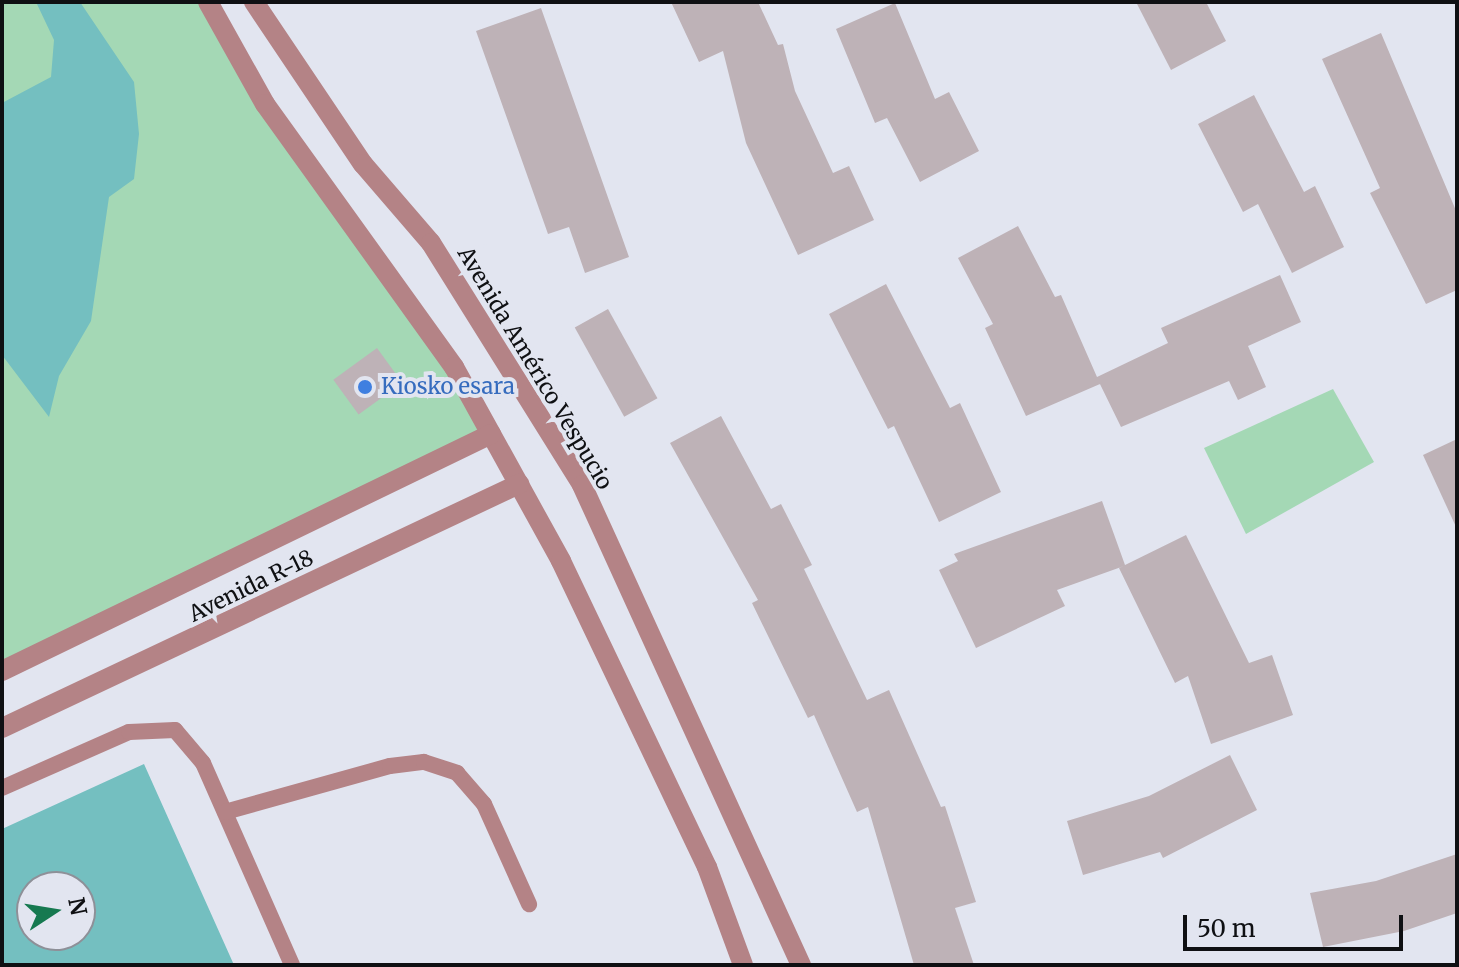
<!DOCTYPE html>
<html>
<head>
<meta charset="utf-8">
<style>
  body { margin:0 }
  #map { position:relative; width:1459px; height:967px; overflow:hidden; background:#e2e5f0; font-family:Merriweather,serif }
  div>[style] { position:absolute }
  .green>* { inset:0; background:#a4d8b5 }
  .water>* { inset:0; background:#74bfc0 }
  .building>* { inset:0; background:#beb2b7; transform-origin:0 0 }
  .service>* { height:16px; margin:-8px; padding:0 8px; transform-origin:8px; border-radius:8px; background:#b48386 }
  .minor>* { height:20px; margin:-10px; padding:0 10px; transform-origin:10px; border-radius:10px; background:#b48386 }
  .dots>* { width:22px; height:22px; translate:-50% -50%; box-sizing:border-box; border:4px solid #e2e5f0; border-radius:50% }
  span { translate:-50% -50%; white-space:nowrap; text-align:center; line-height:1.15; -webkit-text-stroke:8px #e2e5f0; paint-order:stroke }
  .street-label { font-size:22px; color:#0f1013 }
  .shop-label { font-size:22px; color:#366cbe }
  .left { translate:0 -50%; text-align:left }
  .frame { position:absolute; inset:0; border:4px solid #0f1013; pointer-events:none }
  .north { position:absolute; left:16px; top:871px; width:80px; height:80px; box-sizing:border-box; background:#e2e5f0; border:2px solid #8e9098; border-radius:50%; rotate:78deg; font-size:22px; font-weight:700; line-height:32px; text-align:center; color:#0f1013 }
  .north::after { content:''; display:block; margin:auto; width:28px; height:36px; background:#167950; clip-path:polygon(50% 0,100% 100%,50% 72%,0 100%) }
  .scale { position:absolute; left:1183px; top:915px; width:220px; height:36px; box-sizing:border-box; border:4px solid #0f1013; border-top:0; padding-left:10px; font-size:24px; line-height:28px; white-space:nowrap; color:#0f1013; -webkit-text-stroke:6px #e2e5f0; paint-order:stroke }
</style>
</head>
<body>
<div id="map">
  <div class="green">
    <i style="clip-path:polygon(2px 2px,208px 2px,491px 434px,2px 671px)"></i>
    <i style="clip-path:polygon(1333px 389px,1374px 462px,1246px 534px,1204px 448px)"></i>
  </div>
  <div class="water">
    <i style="clip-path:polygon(36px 2px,80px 2px,134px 82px,139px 134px,134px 179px,109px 197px,91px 321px,59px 376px,49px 417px,2px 355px,2px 103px,51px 77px,54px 40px)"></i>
    <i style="clip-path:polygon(evenodd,144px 764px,234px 965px,2px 965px,2px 829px,144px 764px,32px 887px,80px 887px,80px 935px,32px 935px,32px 887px)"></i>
  </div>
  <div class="building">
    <i style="clip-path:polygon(671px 2px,758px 2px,778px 45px,783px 44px,795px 91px,833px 173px,849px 166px,874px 220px,798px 255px,746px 143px,723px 51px,699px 62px)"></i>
    <i style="clip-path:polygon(1136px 2px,1206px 2px,1226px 41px,1171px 70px)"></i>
    <i style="clip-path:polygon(895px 3px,935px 99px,949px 92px,979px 151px,920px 182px,887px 118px,875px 123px,836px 29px)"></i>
    <i style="clip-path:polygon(541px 8px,629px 257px,585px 273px,569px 227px,548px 234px,476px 31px)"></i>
    <i style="clip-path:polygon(1381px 33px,1457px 213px,1457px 290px,1426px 304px,1370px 193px,1380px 188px,1322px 59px)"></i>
    <i style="clip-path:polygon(1254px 95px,1304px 192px,1315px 186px,1344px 247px,1292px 273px,1258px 204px,1243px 212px,1198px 124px)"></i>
    <i style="clip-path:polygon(1018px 226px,1055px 297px,1061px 295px,1097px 377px,1168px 343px,1161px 328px,1280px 275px,1301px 322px,1248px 346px,1266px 387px,1238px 400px,1229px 381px,1121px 427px,1098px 380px,1100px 384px,1026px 416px,985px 328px,993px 324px,958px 258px)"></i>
    <i style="clip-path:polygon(886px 284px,950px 408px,960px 403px,1001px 492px,939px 522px,894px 426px,888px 429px,829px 314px)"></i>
    <i style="left:608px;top:309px;width:102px;height:38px;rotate:61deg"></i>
    <i style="left:377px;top:348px;width:43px;height:54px;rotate:54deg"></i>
    <i style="clip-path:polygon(721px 416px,771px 509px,781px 504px,812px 565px,804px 569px,867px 700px,889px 690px,941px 807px,945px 806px,976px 902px,955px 908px,974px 965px,914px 965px,868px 807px,857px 812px,814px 715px,808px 718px,752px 603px,758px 600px,670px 443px)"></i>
    <i style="clip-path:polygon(1457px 439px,1457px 529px,1423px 455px)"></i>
    <i style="clip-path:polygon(1102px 501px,1125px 565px,1186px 535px,1249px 663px,1272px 655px,1293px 715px,1211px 744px,1188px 676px,1175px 683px,1119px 568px,1124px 566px,1057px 590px,1065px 606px,976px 648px,939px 570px,958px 561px,954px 554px)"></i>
    <i style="clip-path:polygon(1230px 755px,1257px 810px,1163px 858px,1160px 852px,1083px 875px,1067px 821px,1149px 796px)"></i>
    <i style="clip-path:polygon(1457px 854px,1457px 913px,1404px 931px,1323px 947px,1310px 893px,1376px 881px)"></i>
  </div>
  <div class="service">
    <i style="left:2px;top:788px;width:139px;rotate:-23.8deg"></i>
    <i style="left:129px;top:732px;width:46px;rotate:-2.5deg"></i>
    <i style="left:175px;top:730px;width:43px;rotate:49.7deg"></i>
    <i style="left:203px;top:763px;width:221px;rotate:66.2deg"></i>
    <i style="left:225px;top:812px;width:171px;rotate:-15.6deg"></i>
    <i style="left:390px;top:766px;width:34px;rotate:-7deg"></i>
    <i style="left:424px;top:762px;width:35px;rotate:18deg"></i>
    <i style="left:457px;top:773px;width:41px;rotate:48.9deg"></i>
    <i style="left:484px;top:804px;width:110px;rotate:65.8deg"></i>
  </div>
  <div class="minor">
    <i style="left:208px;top:2px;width:117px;rotate:60.8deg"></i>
    <i style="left:265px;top:104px;width:324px;rotate:54.3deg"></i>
    <i style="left:454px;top:367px;width:77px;rotate:61.1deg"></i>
    <i style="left:491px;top:434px;width:145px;rotate:61.1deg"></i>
    <i style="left:561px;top:561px;width:339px;rotate:64.5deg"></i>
    <i style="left:707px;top:867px;width:104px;rotate:69.8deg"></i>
    <i style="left:254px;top:2px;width:195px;rotate:56.1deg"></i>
    <i style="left:363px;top:164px;width:104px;rotate:49.3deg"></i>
    <i style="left:431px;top:243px;width:285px;rotate:58deg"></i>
    <i style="left:582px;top:485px;width:528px;rotate:65.48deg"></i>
    <i style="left:2px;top:671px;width:543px;rotate:-25.86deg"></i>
    <i style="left:2px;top:728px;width:572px;rotate:-25.27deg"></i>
  </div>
  <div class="dots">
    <i style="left:365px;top:387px;background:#3f7fe0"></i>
  </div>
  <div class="street-label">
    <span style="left:535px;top:368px;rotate:59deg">Avenida Américo Vespucio</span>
    <span style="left:251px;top:586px;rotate:-26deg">Avenida R-18</span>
  </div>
  <div class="shop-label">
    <span class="left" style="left:381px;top:387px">Kiosko esara</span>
  </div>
  <div class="frame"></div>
  <div class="north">N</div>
  <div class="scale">50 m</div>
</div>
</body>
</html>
